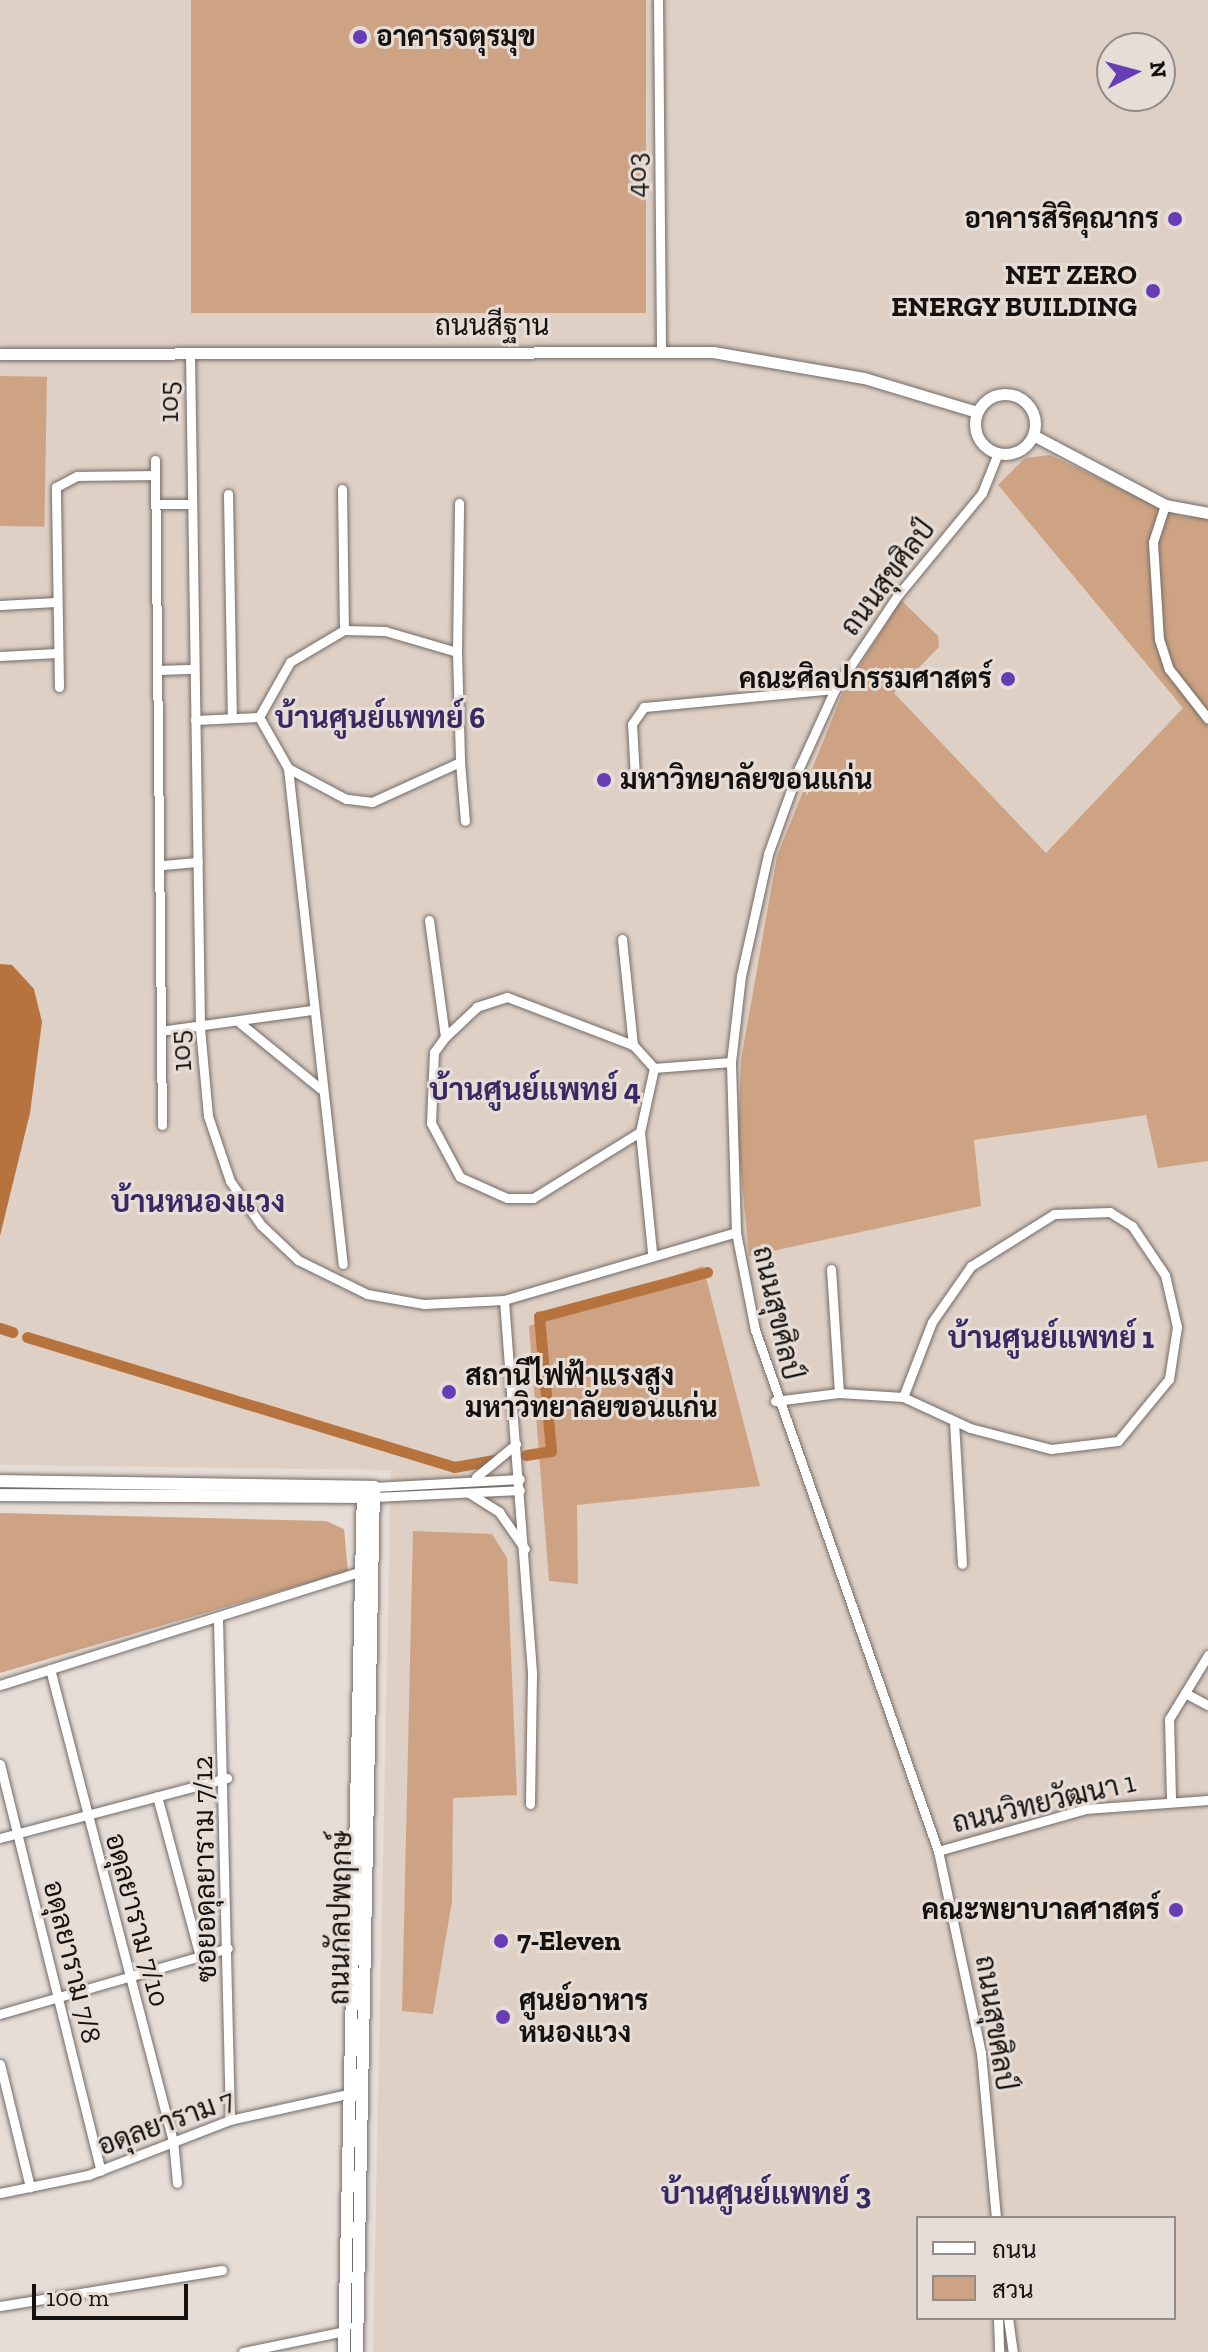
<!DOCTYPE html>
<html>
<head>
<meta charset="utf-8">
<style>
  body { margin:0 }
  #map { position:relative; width:1208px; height:2352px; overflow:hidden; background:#e6ddd7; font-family:"Zilla Slab",Sarabun,serif }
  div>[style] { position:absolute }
  .built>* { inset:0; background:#dfd0c5 }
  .green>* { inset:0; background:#cea384; transform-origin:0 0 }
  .water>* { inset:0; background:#b7733d }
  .canal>* { height:11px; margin:-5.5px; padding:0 5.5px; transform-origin:5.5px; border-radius:5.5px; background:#b7733d }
  .roads { filter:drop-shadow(0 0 2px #726b66) drop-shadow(0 0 2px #726b66) }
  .minor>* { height:9px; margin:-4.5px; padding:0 4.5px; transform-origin:4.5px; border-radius:4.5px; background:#fff }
  .tertiary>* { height:11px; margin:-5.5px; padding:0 5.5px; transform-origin:5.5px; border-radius:5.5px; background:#fff }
  .tertiary>.ring { margin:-5.5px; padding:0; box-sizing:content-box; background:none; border:11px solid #fff; border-radius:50% }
  .secondary>* { height:12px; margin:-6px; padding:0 6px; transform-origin:6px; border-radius:6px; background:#fff }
  .dots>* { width:22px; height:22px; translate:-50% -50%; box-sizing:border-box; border:4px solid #e6ddd7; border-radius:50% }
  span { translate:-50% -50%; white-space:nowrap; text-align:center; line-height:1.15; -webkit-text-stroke:6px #e6ddd7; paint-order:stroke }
  .poi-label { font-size:28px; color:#14110f; font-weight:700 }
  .left { translate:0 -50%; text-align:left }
  .right { translate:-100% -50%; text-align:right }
  .street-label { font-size:28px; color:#14110f }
  .neighbourhood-label { font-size:30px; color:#392863; font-weight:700 }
  .legend { position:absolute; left:916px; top:2216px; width:260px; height:104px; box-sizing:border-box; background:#e6ddd7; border:2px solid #928b87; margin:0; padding:10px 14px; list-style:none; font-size:24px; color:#14110f }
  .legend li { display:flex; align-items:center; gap:16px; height:40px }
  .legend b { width:40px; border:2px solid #928b87 }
  .north { position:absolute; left:1096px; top:32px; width:80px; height:80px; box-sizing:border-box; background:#e6ddd7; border:2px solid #928b87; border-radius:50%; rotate:84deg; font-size:22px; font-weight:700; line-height:32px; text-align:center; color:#14110f }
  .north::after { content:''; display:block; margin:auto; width:28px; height:36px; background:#663db5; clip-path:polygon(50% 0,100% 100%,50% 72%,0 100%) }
  .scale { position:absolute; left:32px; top:2284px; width:156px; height:36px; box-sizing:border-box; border:4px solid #14110f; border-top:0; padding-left:10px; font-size:24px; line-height:28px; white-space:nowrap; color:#14110f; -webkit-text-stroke:6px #e6ddd7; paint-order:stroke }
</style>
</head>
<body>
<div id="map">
  <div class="built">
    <i style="clip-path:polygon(evenodd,0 0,1208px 0,1208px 2352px,373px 2352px,391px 1470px,0 1465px,0 0,1112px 48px,1160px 48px,1160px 96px,1112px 96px,1112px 48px,0 0,918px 2218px,1174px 2218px,1174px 2318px,918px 2318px,918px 2218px)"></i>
  </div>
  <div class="green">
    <i style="left:191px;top:0;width:455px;height:313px"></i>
    <i style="left:0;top:376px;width:47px;height:150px;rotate:1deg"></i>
    <i style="clip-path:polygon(1050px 455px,1179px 516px,1208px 518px,1208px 1161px,1158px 1168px,1146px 1115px,974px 1140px,981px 1206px,749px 1256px,738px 1141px,741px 1060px,777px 856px,843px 692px,901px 600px,938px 636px,939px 647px,894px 693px,1046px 853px,1183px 708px,998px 485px,1025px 458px)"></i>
    <i style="clip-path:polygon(703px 1266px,760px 1486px,577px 1505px,578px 1584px,549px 1581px,529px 1326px)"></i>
    <i style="clip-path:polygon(0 1513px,326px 1521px,344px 1529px,348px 1571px,0 1673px)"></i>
    <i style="clip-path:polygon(413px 1531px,492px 1534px,507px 1558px,517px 1795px,453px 1798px,452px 1901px,433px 2014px,402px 2011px)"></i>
  </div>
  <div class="water">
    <i style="clip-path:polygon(0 964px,12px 965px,34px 989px,42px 1022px,30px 1113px,0 1236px)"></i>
  </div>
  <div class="canal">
    <i style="left:0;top:1328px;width:13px;rotate:18deg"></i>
    <i style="left:27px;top:1337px;width:446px;rotate:16.9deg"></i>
    <i style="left:454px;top:1467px;width:41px;rotate:-9.9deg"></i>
    <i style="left:526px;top:1455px;width:25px;rotate:-9deg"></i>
    <i style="left:551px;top:1451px;width:135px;rotate:-95.1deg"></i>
    <i style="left:539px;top:1317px;width:174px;rotate:-15deg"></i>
  </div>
  <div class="roads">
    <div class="minor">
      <i style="left:658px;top:0;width:350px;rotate:89.5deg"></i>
      <i style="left:190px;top:352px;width:676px;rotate:89.15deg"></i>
      <i style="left:200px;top:1028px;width:88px;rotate:84.8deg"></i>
      <i style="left:208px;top:1116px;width:69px;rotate:71.3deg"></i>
      <i style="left:230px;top:1181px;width:54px;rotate:54.8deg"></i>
      <i style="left:261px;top:1225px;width:51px;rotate:43.4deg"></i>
      <i style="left:298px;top:1260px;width:77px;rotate:26.2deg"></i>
      <i style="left:367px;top:1294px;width:58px;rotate:10deg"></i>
      <i style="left:424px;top:1304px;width:80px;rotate:-2.9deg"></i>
      <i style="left:504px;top:1300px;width:242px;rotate:-16.3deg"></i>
      <i style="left:155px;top:460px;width:665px;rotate:89.4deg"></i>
      <i style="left:342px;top:489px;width:141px;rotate:89.2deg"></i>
      <i style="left:228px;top:494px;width:221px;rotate:89deg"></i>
      <i style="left:155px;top:504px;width:37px"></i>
      <i style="left:1165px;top:505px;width:39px;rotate:108deg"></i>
      <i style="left:1153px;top:542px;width:97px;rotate:86.5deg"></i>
      <i style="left:1159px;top:639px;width:32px;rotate:72deg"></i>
      <i style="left:1169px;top:669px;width:63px;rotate:52deg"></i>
      <i style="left:0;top:605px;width:56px;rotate:-3.1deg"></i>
      <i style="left:344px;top:630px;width:41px;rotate:1.4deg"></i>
      <i style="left:385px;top:631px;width:75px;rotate:16.3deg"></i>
      <i style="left:457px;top:652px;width:110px;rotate:88.4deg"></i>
      <i style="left:460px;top:762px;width:97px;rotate:155.6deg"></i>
      <i style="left:372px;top:802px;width:26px;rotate:-173deg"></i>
      <i style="left:346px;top:799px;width:66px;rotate:-151.9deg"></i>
      <i style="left:288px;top:768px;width:59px;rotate:-119.6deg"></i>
      <i style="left:259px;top:717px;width:63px;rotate:-60.6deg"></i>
      <i style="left:290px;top:662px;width:63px;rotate:-30.7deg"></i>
      <i style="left:457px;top:652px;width:149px;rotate:-89.2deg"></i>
      <i style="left:0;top:656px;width:57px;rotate:-3deg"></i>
      <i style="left:158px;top:670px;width:36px;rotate:-2deg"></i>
      <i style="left:59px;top:687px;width:200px;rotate:-90.9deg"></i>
      <i style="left:56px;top:487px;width:24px;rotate:-28deg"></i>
      <i style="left:77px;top:476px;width:78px;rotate:-0.7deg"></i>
      <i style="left:195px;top:720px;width:64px;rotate:-2.7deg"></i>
      <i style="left:460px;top:762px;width:59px;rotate:85.2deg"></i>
      <i style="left:288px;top:768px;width:499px;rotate:83.7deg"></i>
      <i style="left:635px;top:777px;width:53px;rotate:-93.2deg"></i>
      <i style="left:632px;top:724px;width:21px;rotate:-55deg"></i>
      <i style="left:644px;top:707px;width:192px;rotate:-5.4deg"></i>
      <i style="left:162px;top:865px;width:36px;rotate:-5deg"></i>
      <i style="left:429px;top:920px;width:118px;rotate:82.2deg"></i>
      <i style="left:445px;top:1037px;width:19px;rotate:126deg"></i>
      <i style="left:434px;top:1052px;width:71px;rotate:92.4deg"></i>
      <i style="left:431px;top:1123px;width:61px;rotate:61.8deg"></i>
      <i style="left:460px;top:1177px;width:51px;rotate:24.1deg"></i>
      <i style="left:507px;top:1198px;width:26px"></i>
      <i style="left:533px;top:1198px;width:126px;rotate:-31.7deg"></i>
      <i style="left:640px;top:1132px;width:66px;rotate:-77.7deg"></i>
      <i style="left:654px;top:1068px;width:31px;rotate:-132deg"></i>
      <i style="left:633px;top:1045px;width:135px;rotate:-159.1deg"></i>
      <i style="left:507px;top:997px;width:32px;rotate:162deg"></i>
      <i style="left:477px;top:1007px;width:44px;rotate:136.8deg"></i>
      <i style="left:622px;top:939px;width:107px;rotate:84.1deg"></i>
      <i style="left:240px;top:1023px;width:104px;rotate:39.2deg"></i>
      <i style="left:167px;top:1030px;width:146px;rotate:-7.9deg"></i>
      <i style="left:654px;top:1068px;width:77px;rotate:-4.5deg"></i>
      <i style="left:640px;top:1132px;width:121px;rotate:84.3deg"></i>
      <i style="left:831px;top:1269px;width:124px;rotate:86.3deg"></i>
      <i style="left:504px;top:1300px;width:376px;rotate:85.7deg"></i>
      <i style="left:532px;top:1675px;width:129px;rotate:90.9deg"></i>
      <i style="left:775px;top:1401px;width:64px;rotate:-7.1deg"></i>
      <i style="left:839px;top:1393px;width:64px;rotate:3.6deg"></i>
      <i style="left:903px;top:1397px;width:74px;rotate:24.8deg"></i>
      <i style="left:970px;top:1428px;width:84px;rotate:14.5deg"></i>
      <i style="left:1051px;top:1449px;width:67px;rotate:-6.8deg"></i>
      <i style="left:1118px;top:1441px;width:80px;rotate:-50.6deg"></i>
      <i style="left:1169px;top:1379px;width:53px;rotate:-81.3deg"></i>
      <i style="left:1177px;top:1327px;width:53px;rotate:-103deg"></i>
      <i style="left:1165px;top:1275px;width:59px;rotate:-124deg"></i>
      <i style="left:1132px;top:1226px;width:26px;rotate:-148deg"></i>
      <i style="left:1110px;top:1212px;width:56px;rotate:178deg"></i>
      <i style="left:1054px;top:1214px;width:98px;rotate:147.9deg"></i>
      <i style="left:971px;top:1266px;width:68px;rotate:124.9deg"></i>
      <i style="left:932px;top:1322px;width:80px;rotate:111.1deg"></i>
      <i style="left:954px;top:1421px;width:143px;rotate:86.8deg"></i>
      <i style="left:476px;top:1477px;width:52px;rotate:-39.5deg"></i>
      <i style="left:374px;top:1487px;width:146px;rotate:-3.1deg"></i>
      <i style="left:469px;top:1493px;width:36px;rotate:32deg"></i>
      <i style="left:499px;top:1512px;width:45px;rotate:54.9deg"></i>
      <i style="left:374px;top:1497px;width:146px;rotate:-2.7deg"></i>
      <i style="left:218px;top:1619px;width:501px;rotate:88.63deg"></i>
      <i style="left:50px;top:1669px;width:487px;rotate:75.4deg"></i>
      <i style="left:173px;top:2140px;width:43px;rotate:84.7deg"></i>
      <i style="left:0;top:1685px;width:379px;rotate:-17.5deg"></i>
      <i style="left:1185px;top:1693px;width:26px;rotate:28deg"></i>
      <i style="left:0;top:1764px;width:419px;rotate:76.1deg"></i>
      <i style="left:157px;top:1796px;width:167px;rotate:75deg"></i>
      <i style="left:1171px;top:1799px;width:80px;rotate:-91.4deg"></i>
      <i style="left:1169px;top:1719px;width:75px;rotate:-58.6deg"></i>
      <i style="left:0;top:1838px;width:235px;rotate:-14.8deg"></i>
      <i style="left:938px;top:1851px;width:153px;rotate:-15.9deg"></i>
      <i style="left:1085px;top:1809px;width:123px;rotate:-4.2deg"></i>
      <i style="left:0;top:2014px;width:237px;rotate:-16.1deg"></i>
      <i style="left:0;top:2064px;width:127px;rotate:76.3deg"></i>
      <i style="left:0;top:2193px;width:90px;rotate:-11.6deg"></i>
      <i style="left:88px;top:2175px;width:152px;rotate:-21.2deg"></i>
      <i style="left:230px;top:2120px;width:120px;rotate:-12.5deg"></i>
      <i style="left:996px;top:2218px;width:166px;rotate:-95.2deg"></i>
      <i style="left:981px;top:2053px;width:207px;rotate:-102deg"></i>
      <i style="left:938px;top:1851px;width:552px;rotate:-109.35deg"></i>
      <i style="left:755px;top:1330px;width:100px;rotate:-101deg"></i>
      <i style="left:736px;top:1232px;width:170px;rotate:-91.7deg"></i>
      <i style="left:731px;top:1062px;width:87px;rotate:-83.4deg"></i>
      <i style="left:741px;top:976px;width:125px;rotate:-77.5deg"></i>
      <i style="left:768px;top:854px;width:91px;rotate:-70.2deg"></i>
      <i style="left:799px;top:768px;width:87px;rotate:-65.5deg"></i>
      <i style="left:835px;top:689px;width:113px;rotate:-56.2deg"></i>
      <i style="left:898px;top:595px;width:132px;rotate:-50.5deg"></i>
      <i style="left:982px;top:493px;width:43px;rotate:-68.2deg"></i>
      <i style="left:0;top:2306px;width:225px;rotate:-9.2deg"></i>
      <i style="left:998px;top:2318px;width:34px;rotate:88deg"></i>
      <i style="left:1008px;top:2318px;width:34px;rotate:82deg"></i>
      <i style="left:243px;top:2352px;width:104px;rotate:-11.6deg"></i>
    </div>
    <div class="tertiary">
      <i style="left:0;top:354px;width:713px;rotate:-0.16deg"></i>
      <i style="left:713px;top:352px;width:153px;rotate:9.8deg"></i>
      <i style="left:864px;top:378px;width:118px;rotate:16.7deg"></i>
      <i class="ring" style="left:975px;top:394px;width:49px;height:49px"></i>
      <i style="left:1033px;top:435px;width:149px;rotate:27.9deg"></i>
      <i style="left:1165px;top:505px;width:44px;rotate:10.5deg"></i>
    </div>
    <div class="secondary">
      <i style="left:0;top:1481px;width:374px;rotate:0.9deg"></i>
      <i style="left:374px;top:1487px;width:865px;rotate:91.13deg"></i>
      <i style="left:0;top:1495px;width:369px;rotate:0.3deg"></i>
      <i style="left:344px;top:2352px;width:865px;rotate:-88.74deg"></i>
    </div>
  </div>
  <div class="dots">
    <i style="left:360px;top:37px;background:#663db5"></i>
    <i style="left:1175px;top:219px;background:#663db5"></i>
    <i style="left:1153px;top:291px;background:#663db5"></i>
    <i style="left:1008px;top:679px;background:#663db5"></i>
    <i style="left:604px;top:780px;background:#663db5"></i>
    <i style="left:449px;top:1392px;background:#663db5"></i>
    <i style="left:1176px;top:1910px;background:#663db5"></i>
    <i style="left:501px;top:1941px;background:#663db5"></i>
    <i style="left:503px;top:2017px;background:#663db5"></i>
  </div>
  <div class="poi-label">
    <span class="left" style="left:376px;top:37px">อาคารจตุรมุข</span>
    <span class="right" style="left:1159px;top:219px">อาคารสิริคุณากร</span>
    <span class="right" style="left:1137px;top:291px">NET ZERO<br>ENERGY BUILDING</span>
    <span class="right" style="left:992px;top:679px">คณะศิลปกรรมศาสตร์</span>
    <span class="left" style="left:620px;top:780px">มหาวิทยาลัยขอนแก่น</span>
    <span class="left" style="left:465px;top:1392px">สถานีไฟฟ้าแรงสูง<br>มหาวิทยาลัยขอนแก่น</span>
    <span class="right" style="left:1160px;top:1910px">คณะพยาบาลศาสตร์</span>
    <span class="left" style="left:517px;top:1941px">7-Eleven</span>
    <span class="left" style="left:519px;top:2017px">ศูนย์อาหาร<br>หนองแวง</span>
  </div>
  <div class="street-label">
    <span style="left:637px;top:175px;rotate:-90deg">403</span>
    <span style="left:492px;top:326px">ถนนสีฐาน</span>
    <span style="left:169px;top:402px;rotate:-90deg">105</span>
    <span style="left:888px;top:578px;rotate:-53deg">ถนนสุขศิลป์</span>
    <span style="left:181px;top:1051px;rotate:-94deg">105</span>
    <span style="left:777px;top:1313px;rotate:77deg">ถนนสุขศิลป์</span>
    <span style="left:1044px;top:1803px;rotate:-13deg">ถนนวิทยวัฒนา 1</span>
    <span style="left:205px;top:1869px;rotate:-91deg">ซอยอดุลยาราม 7/12</span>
    <span style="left:341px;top:1918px;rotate:-89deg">ถนนกัลปพฤกษ์</span>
    <span style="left:137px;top:1920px;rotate:75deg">อดุลยาราม 7/10</span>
    <span style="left:72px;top:1962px;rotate:76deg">อดุลยาราม 7/8</span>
    <span style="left:995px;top:2023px;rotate:81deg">ถนนสุขศิลป์</span>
    <span style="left:166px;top:2123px;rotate:-20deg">อดุลยาราม 7</span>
  </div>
  <div class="neighbourhood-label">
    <span style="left:380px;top:718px">บ้านศูนย์แพทย์ 6</span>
    <span style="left:535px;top:1090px">บ้านศูนย์แพทย์ 4</span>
    <span style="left:198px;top:1202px">บ้านหนองแวง</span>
    <span style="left:1051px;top:1338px">บ้านศูนย์แพทย์ 1</span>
    <span style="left:766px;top:2194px">บ้านศูนย์แพทย์ 3</span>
  </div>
  <ul class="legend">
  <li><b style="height:10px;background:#fff"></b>ถนน</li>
  <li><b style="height:22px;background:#cea384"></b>สวน</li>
  </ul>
  <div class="north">N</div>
  <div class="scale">100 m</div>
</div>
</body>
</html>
